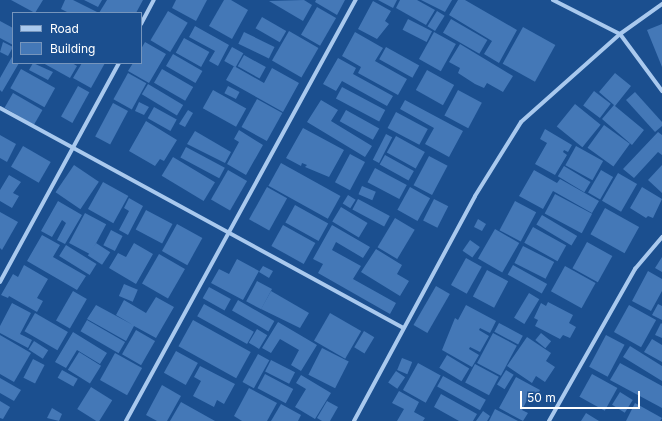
<!DOCTYPE html>
<html>
<head>
<meta charset="utf-8">
<style>
  body { margin:0 }
  #map { position:relative; width:662px; height:421px; overflow:hidden; background:#1b4f8f; font-family:Inter,sans-serif }
  div>[style] { position:absolute }
  .building>* { inset:0; background:#4478b7; transform-origin:0 0 }
  .minor>* { height:4px; margin:-2px; padding:0 2px; transform-origin:2px; border-radius:2px; background:#a9c9ee }
  span { translate:-50% -50%; white-space:nowrap; text-align:center; line-height:1.15; -webkit-text-stroke:3px #1b4f8f; paint-order:stroke }
  .legend { position:absolute; left:12px; top:12px; width:130px; height:52px; box-sizing:border-box; background:#1b4f8f; border:1px solid #7695bc; margin:0; padding:5px 7px; list-style:none; font-size:12px; color:#fff }
  .legend li { display:flex; align-items:center; gap:8px; height:20px }
  .legend b { width:20px; border:1px solid #7695bc }
  .scale { position:absolute; left:520px; top:391px; width:120px; height:18px; box-sizing:border-box; border:2px solid #fff; border-top:0; padding-left:5px; font-size:12px; line-height:14px; white-space:nowrap; color:#fff; -webkit-text-stroke:3px #1b4f8f; paint-order:stroke }
</style>
</head>
<body>
<div id="map">
  <div class="building">
    <i style="clip-path:polygon(11px 0,43px 0,35px 13px)"></i>
    <i style="clip-path:polygon(65px 0,73px 0,99px 13px,69px 13px,61px 9px)"></i>
    <i style="clip-path:polygon(84px 0,102px 0,98px 7px)"></i>
    <i style="clip-path:polygon(107px 0,143px 0,136px 13px,99px 13px)"></i>
    <i style="clip-path:polygon(176px 0,207px 0,196px 21px,172px 8px)"></i>
    <i style="clip-path:polygon(224px 0,231px 0,248px 10px,232px 39px,209px 26px)"></i>
    <i style="clip-path:polygon(304px 0,312px 5px,303px 21px,269px 1px)"></i>
    <i style="clip-path:polygon(316px 0,345px 0,337px 15px,315px 2px)"></i>
    <i style="clip-path:polygon(378px 0,397px 0,393px 8px)"></i>
    <i style="clip-path:polygon(400px 0,417px 0,435px 10px,426px 25px,396px 8px)"></i>
    <i style="clip-path:polygon(421px 0,452px 0,445px 12px)"></i>
    <i style="clip-path:polygon(458px 0,465px 0,517px 30px,499px 63px,484px 54px,492px 41px,449px 15px)"></i>
    <i style="clip-path:polygon(373px 1px,391px 11px,385px 21px,389px 24px,377px 39px,358px 29px)"></i>
    <i style="left:317px;top:7px;width:22px;height:32px;rotate:30deg"></i>
    <i style="left:168px;top:11px;width:23px;height:34px;rotate:31deg"></i>
    <i style="left:437px;top:11px;width:9px;height:18px;rotate:32deg"></i>
    <i style="left:262px;top:17px;width:28px;height:13px;rotate:30deg"></i>
    <i style="left:408px;top:19px;width:27px;height:12px;rotate:27deg"></i>
    <i style="left:451px;top:19px;width:42px;height:16px;rotate:30deg"></i>
    <i style="clip-path:polygon(0 21px,13px 28px,13px 45px,0 38px)"></i>
    <i style="clip-path:polygon(662px 24px,662px 67px,647px 30px)"></i>
    <i style="clip-path:polygon(195px 26px,229px 45px,218px 66px,209px 61px,215px 51px,189px 37px)"></i>
    <i style="left:523px;top:27px;width:37px;height:42px;rotate:29deg"></i>
    <i style="left:289px;top:31px;width:34px;height:34px;rotate:30deg"></i>
    <i style="left:244px;top:32px;width:34px;height:13px;rotate:26deg"></i>
    <i style="clip-path:polygon(355px 32px,383px 48px,375px 61px,407px 79px,398px 95px,358px 73px,361px 67px,342px 56px)"></i>
    <i style="left:434px;top:32px;width:25px;height:31px;rotate:29deg"></i>
    <i style="left:184px;top:38px;width:29px;height:17px;rotate:29deg"></i>
    <i style="clip-path:polygon(3px 42px,13px 47px,8px 56px,0 52px)"></i>
    <i style="clip-path:polygon(145px 42px,166px 54px,149px 83px,128px 71px,133px 63px,141px 63px,141px 49px)"></i>
    <i style="clip-path:polygon(460px 44px,513px 76px,503px 92px,487px 83px,484px 88px,475px 84px,458px 73px,460px 68px,449px 62px)"></i>
    <i style="left:232px;top:47px;width:13px;height:16px;rotate:29deg"></i>
    <i style="left:386px;top:47px;width:38px;height:14px;rotate:29deg"></i>
    <i style="left:173px;top:54px;width:34px;height:14px;rotate:30deg"></i>
    <i style="clip-path:polygon(13px 55px,13px 63px,19px 63px,2px 92px,0 90px,0 78px)"></i>
    <i style="left:244px;top:55px;width:25px;height:13px;rotate:29deg"></i>
    <i style="clip-path:polygon(338px 58px,356px 68px,353px 74px,393px 96px,387px 106px,342px 81px,336px 91px,323px 84px)"></i>
    <i style="clip-path:polygon(33px 63px,53px 72px,48px 80px,29px 70px)"></i>
    <i style="clip-path:polygon(43px 63px,72px 63px,77px 66px,70px 78px)"></i>
    <i style="clip-path:polygon(82px 63px,105px 63px,91px 88px,73px 78px)"></i>
    <i style="clip-path:polygon(234px 66px,264px 83px,272px 68px,299px 83px,283px 112px,226px 80px)"></i>
    <i style="left:21px;top:69px;width:39px;height:22px;rotate:29deg"></i>
    <i style="left:162px;top:69px;width:36px;height:16px;rotate:30deg"></i>
    <i style="left:427px;top:70px;width:31px;height:23px;rotate:29deg"></i>
    <i style="left:128px;top:73px;width:21px;height:30px;rotate:29deg"></i>
    <i style="clip-path:polygon(615px 73px,631px 86px,615px 106px,644px 130px,632px 145px,602px 119px,614px 105px,599px 92px)"></i>
    <i style="left:148px;top:84px;width:41px;height:12px;rotate:31deg"></i>
    <i style="left:78px;top:86px;width:13px;height:35px;rotate:29deg"></i>
    <i style="left:228px;top:86px;width:13px;height:8px;rotate:27deg"></i>
    <i style="left:342px;top:87px;width:49px;height:13px;rotate:28deg"></i>
    <i style="left:213px;top:90px;width:38px;height:21px;rotate:29deg"></i>
    <i style="left:458px;top:90px;width:27px;height:29px;rotate:28deg"></i>
    <i style="left:594px;top:91px;width:21px;height:18px;rotate:37deg"></i>
    <i style="clip-path:polygon(635px 92px,662px 122px,662px 126px,655px 132px,626px 100px)"></i>
    <i style="left:13px;top:93px;width:34px;height:17px;rotate:30deg"></i>
    <i style="left:257px;top:99px;width:29px;height:32px;rotate:29deg"></i>
    <i style="clip-path:polygon(321px 100px,338px 110px,331px 121px,372px 146px,365px 157px,307px 122px)"></i>
    <i style="clip-path:polygon(405px 100px,463px 131px,449px 157px,425px 144px,434px 128px,400px 109px)"></i>
    <i style="clip-path:polygon(139px 102px,149px 107px,144px 115px,135px 111px)"></i>
    <i style="left:113px;top:103px;width:17px;height:38px;rotate:28deg"></i>
    <i style="left:575px;top:104px;width:33px;height:29px;rotate:39deg"></i>
    <i style="left:154px;top:107px;width:26px;height:13px;rotate:29deg"></i>
    <i style="clip-path:polygon(188px 110px,193px 113px,185px 127px,179px 124px)"></i>
    <i style="left:346px;top:110px;width:38px;height:13px;rotate:29deg"></i>
    <i style="left:396px;top:112px;width:36px;height:18px;rotate:28deg"></i>
    <i style="clip-path:polygon(146px 121px,177px 140px,164px 161px,160px 159px,155px 166px,129px 151px)"></i>
    <i style="left:604px;top:125px;width:32px;height:28px;rotate:36deg"></i>
    <i style="clip-path:polygon(303px 128px,344px 150px,329px 177px,305px 167px,307px 165px,302px 163px,301px 166px,286px 158px)"></i>
    <i style="clip-path:polygon(545px 129px,572px 145px,568px 152px,564px 150px,563px 152px,567px 155px,555px 175px,535px 164px,547px 143px,540px 139px)"></i>
    <i style="clip-path:polygon(239px 130px,263px 145px,246px 175px,227px 164px,239px 142px,234px 139px)"></i>
    <i style="clip-path:polygon(195px 131px,231px 152px,225px 163px,187px 144px)"></i>
    <i style="clip-path:polygon(658px 132px,662px 135px,662px 155px,658px 152px,634px 178px,623px 169px)"></i>
    <i style="left:386px;top:134px;width:7px;height:29px;rotate:27deg"></i>
    <i style="clip-path:polygon(0 135px,16px 144px,7px 162px,0 158px)"></i>
    <i style="left:396px;top:136px;width:33px;height:19px;rotate:29deg"></i>
    <i style="left:23px;top:146px;width:32px;height:24px;rotate:30deg"></i>
    <i style="left:576px;top:146px;width:31px;height:22px;rotate:29deg"></i>
    <i style="left:186px;top:147px;width:44px;height:12px;rotate:28deg"></i>
    <i style="left:350px;top:154px;width:17px;height:32px;rotate:28deg"></i>
    <i style="left:385px;top:155px;width:33px;height:11px;rotate:29deg"></i>
    <i style="left:429px;top:156px;width:21px;height:33px;rotate:28deg"></i>
    <i style="left:173px;top:157px;width:49px;height:22px;rotate:31deg"></i>
    <i style="left:281px;top:163px;width:68px;height:26px;rotate:29deg"></i>
    <i style="left:74px;top:165px;width:30px;height:33px;rotate:34deg"></i>
    <i style="clip-path:polygon(662px 165px,662px 193px,648px 180px)"></i>
    <i style="left:564px;top:166px;width:31px;height:12px;rotate:31deg"></i>
    <i style="left:375px;top:168px;width:36px;height:16px;rotate:28deg"></i>
    <i style="left:228px;top:170px;width:22px;height:34px;rotate:30deg"></i>
    <i style="clip-path:polygon(534px 170px,557px 183px,560px 179px,599px 201px,592px 213px,553px 191px,543px 209px,519px 196px)"></i>
    <i style="left:601px;top:170px;width:14px;height:26px;rotate:30deg"></i>
    <i style="left:618px;top:173px;width:22px;height:32px;rotate:30deg"></i>
    <i style="clip-path:polygon(9px 175px,21px 182px,13px 193px,19px 196px,12px 208px,0 201px,0 190px)"></i>
    <i style="left:103px;top:182px;width:29px;height:31px;rotate:29deg"></i>
    <i style="left:362px;top:186px;width:15px;height:9px;rotate:23deg"></i>
    <i style="left:267px;top:187px;width:23px;height:37px;rotate:29deg"></i>
    <i style="left:410px;top:187px;width:23px;height:26px;rotate:29deg"></i>
    <i style="clip-path:polygon(642px 187px,662px 199px,653px 218px,648px 216px,646px 218px,630px 208px)"></i>
    <i style="left:555px;top:194px;width:42px;height:22px;rotate:28deg"></i>
    <i style="left:348px;top:195px;width:9px;height:10px;rotate:32deg"></i>
    <i style="clip-path:polygon(129px 198px,143px 206px,128px 235px,119px 230px,129px 211px,124px 208px)"></i>
    <i style="left:358px;top:199px;width:36px;height:12px;rotate:28deg"></i>
    <i style="left:434px;top:199px;width:16px;height:24px;rotate:27deg"></i>
    <i style="clip-path:polygon(58px 201px,82px 215px,65px 244px,57px 240px,66px 223px,62px 220px,52px 237px,41px 231px)"></i>
    <i style="left:515px;top:201px;width:24px;height:33px;rotate:28deg"></i>
    <i style="left:295px;top:205px;width:38px;height:20px;rotate:29deg"></i>
    <i style="left:341px;top:207px;width:31px;height:17px;rotate:31deg"></i>
    <i style="left:605px;top:208px;width:39px;height:30px;rotate:29deg"></i>
    <i style="left:146px;top:210px;width:30px;height:22px;rotate:28deg"></i>
    <i style="clip-path:polygon(0 212px,18px 222px,2px 250px,0 248px)"></i>
    <i style="left:85px;top:213px;width:24px;height:34px;rotate:28deg"></i>
    <i style="left:542px;top:215px;width:41px;height:11px;rotate:31deg"></i>
    <i style="left:395px;top:218px;width:23px;height:34px;rotate:31deg"></i>
    <i style="clip-path:polygon(478px 219px,486px 224px,482px 231px,474px 227px)"></i>
    <i style="left:177px;top:224px;width:29px;height:31px;rotate:29deg"></i>
    <i style="left:283px;top:225px;width:37px;height:24px;rotate:29deg"></i>
    <i style="clip-path:polygon(332px 225px,370px 247px,363px 258px,336px 242px,332px 250px,361px 266px,353px 279px,396px 303px,390px 314px,318px 273px,323px 264px,313px 259px)"></i>
    <i style="left:533px;top:227px;width:38px;height:18px;rotate:29deg"></i>
    <i style="left:495px;top:229px;width:28px;height:34px;rotate:30deg"></i>
    <i style="left:111px;top:230px;width:13px;height:17px;rotate:27deg"></i>
    <i style="clip-path:polygon(42px 235px,60px 245px,53px 257px,86px 276px,77px 290px,27px 261px)"></i>
    <i style="left:470px;top:240px;width:12px;height:13px;rotate:35deg"></i>
    <i style="left:587px;top:242px;width:29px;height:30px;rotate:29deg"></i>
    <i style="left:96px;top:243px;width:17px;height:15px;rotate:33deg"></i>
    <i style="clip-path:polygon(134px 243px,153px 254px,136px 284px,109px 268px,118px 253px,126px 257px)"></i>
    <i style="left:66px;top:245px;width:36px;height:13px;rotate:32deg"></i>
    <i style="left:523px;top:246px;width:35px;height:19px;rotate:27deg"></i>
    <i style="clip-path:polygon(376px 249px,402px 265px,397px 274px,409px 281px,400px 296px,361px 272px)"></i>
    <i style="left:159px;top:254px;width:30px;height:34px;rotate:30deg"></i>
    <i style="clip-path:polygon(662px 257px,662px 272px,655px 268px)"></i>
    <i style="left:466px;top:258px;width:18px;height:31px;rotate:29deg"></i>
    <i style="clip-path:polygon(237px 259px,259px 271px,243px 300px,211px 283px,219px 269px,229px 274px)"></i>
    <i style="clip-path:polygon(24px 265px,48px 279px,37px 298px,43px 301px,37px 312px,9px 296px,8px 298px,1px 295px,13px 274px,18px 277px)"></i>
    <i style="left:513px;top:265px;width:39px;height:11px;rotate:29deg"></i>
    <i style="clip-path:polygon(263px 266px,273px 271px,269px 278px,259px 272px)"></i>
    <i style="left:565px;top:266px;width:35px;height:29px;rotate:29deg"></i>
    <i style="left:487px;top:270px;width:24px;height:30px;rotate:28deg"></i>
    <i style="clip-path:polygon(648px 271px,662px 279px,662px 291px,651px 311px,632px 301px)"></i>
    <i style="left:257px;top:281px;width:17px;height:23px;rotate:28deg"></i>
    <i style="left:124px;top:284px;width:15px;height:13px;rotate:23deg"></i>
    <i style="left:436px;top:286px;width:16px;height:45px;rotate:30deg"></i>
    <i style="left:209px;top:287px;width:25px;height:13px;rotate:29deg"></i>
    <i style="left:73px;top:291px;width:16px;height:34px;rotate:30deg"></i>
    <i style="clip-path:polygon(271px 291px,309px 313px,300px 328px,261px 309px)"></i>
    <i style="left:529px;top:293px;width:12px;height:29px;rotate:31deg"></i>
    <i style="clip-path:polygon(156px 297px,174px 307px,156px 338px,134px 326px,126px 341px,87px 319px,96px 305px,133px 325px,116px 315px,124px 300px,146px 313px)"></i>
    <i style="left:238px;top:300px;width:42px;height:12px;rotate:30deg"></i>
    <i style="clip-path:polygon(548px 302px,573px 315px,569px 323px,576px 327px,570px 338px,563px 335px,560px 339px,535px 326px,538px 320px,534px 318px,541px 303px,546px 306px)"></i>
    <i style="clip-path:polygon(12px 303px,31px 313px,20px 334px,32px 340px,28px 348px,0 333px,0 326px)"></i>
    <i style="left:204px;top:304px;width:57px;height:14px;rotate:29deg"></i>
    <i style="clip-path:polygon(658px 304px,662px 306px,662px 320px,652px 315px)"></i>
    <i style="clip-path:polygon(466px 305px,496px 321px,490px 333px,480px 328px,479px 330px,489px 336px,480px 352px,470px 347px,469px 349px,479px 355px,472px 367px,442px 350px,455px 318px,458px 320px)"></i>
    <i style="left:629px;top:305px;width:31px;height:31px;rotate:29deg"></i>
    <i style="left:35px;top:313px;width:38px;height:21px;rotate:30deg"></i>
    <i style="left:330px;top:313px;width:36px;height:32px;rotate:30deg"></i>
    <i style="left:87px;top:320px;width:44px;height:13px;rotate:30deg"></i>
    <i style="left:193px;top:320px;width:66px;height:30px;rotate:29deg"></i>
    <i style="clip-path:polygon(278px 322px,317px 345px,301px 371px,291px 365px,299px 350px,280px 339px,271px 353px,262px 348px)"></i>
    <i style="left:499px;top:323px;width:27px;height:10px;rotate:28deg"></i>
    <i style="clip-path:polygon(661px 323px,662px 324px,662px 338px,655px 335px)"></i>
    <i style="left:257px;top:329px;width:12px;height:16px;rotate:31deg"></i>
    <i style="left:136px;top:330px;width:22px;height:28px;rotate:30deg"></i>
    <i style="left:364px;top:331px;width:12px;height:19px;rotate:31deg"></i>
    <i style="clip-path:polygon(73px 332px,107px 353px,100px 364px,77px 350px,66px 368px,55px 362px)"></i>
    <i style="left:493px;top:333px;width:27px;height:34px;rotate:28deg"></i>
    <i style="left:541px;top:333px;width:13px;height:9px;rotate:39deg"></i>
    <i style="clip-path:polygon(0 335px,31px 353px,14px 382px,0 374px)"></i>
    <i style="left:606px;top:335px;width:21px;height:36px;rotate:28deg"></i>
    <i style="clip-path:polygon(527px 337px,551px 353px,546px 361px,555px 367px,545px 382px,536px 376px,532px 383px,507px 366px)"></i>
    <i style="clip-path:polygon(652px 339px,662px 345px,662px 362px,644px 352px)"></i>
    <i style="left:34px;top:341px;width:17px;height:10px;rotate:33deg"></i>
    <i style="clip-path:polygon(630px 346px,662px 366px,662px 381px,623px 357px)"></i>
    <i style="left:322px;top:348px;width:30px;height:30px;rotate:27deg"></i>
    <i style="left:176px;top:351px;width:25px;height:25px;rotate:29deg"></i>
    <i style="left:79px;top:352px;width:26px;height:21px;rotate:32deg"></i>
    <i style="left:115px;top:353px;width:31px;height:31px;rotate:29deg"></i>
    <i style="left:258px;top:354px;width:13px;height:32px;rotate:29deg"></i>
    <i style="left:447px;top:355px;width:26px;height:15px;rotate:31deg"></i>
    <i style="left:402px;top:358px;width:11px;height:13px;rotate:22deg"></i>
    <i style="left:33px;top:359px;width:13px;height:21px;rotate:27deg"></i>
    <i style="left:271px;top:360px;width:27px;height:13px;rotate:27deg"></i>
    <i style="left:418px;top:363px;width:26px;height:31px;rotate:29deg"></i>
    <i style="clip-path:polygon(620px 363px,662px 386px,662px 408px,610px 380px)"></i>
    <i style="left:475px;top:364px;width:27px;height:21px;rotate:28deg"></i>
    <i style="clip-path:polygon(200px 366px,235px 384px,224px 404px,217px 400px,214px 407px,193px 396px,201px 381px,194px 377px)"></i>
    <i style="left:62px;top:370px;width:18px;height:9px;rotate:29deg"></i>
    <i style="left:506px;top:370px;width:9px;height:17px;rotate:32deg"></i>
    <i style="left:396px;top:371px;width:11px;height:14px;rotate:34deg"></i>
    <i style="left:265px;top:374px;width:32px;height:16px;rotate:28deg"></i>
    <i style="left:592px;top:374px;width:29px;height:26px;rotate:29deg"></i>
    <i style="clip-path:polygon(301px 375px,331px 393px,315px 419px,295px 407px,306px 389px,296px 383px)"></i>
    <i style="left:443px;top:376px;width:49px;height:12px;rotate:29deg"></i>
    <i style="clip-path:polygon(516px 377px,540px 390px,534px 401px,528px 398px,522px 410px,528px 413px,523px 421px,499px 408px)"></i>
    <i style="clip-path:polygon(0 378px,21px 390px,14px 401px,0 393px)"></i>
    <i style="clip-path:polygon(162px 385px,181px 396px,167px 421px,157px 421px,146px 415px)"></i>
    <i style="left:91px;top:387px;width:25px;height:26px;rotate:32deg"></i>
    <i style="clip-path:polygon(249px 388px,277px 403px,267px 421px,242px 421px,234px 416px)"></i>
    <i style="clip-path:polygon(399px 391px,419px 402px,414px 412px,425px 418px,423px 421px,397px 421px,404px 409px,392px 403px)"></i>
    <i style="left:620px;top:392px;width:15px;height:15px;rotate:32deg"></i>
    <i style="clip-path:polygon(441px 394px,477px 414px,473px 421px,459px 421px,434px 407px)"></i>
    <i style="clip-path:polygon(0 401px,10px 407px,3px 419px,0 418px)"></i>
    <i style="clip-path:polygon(327px 401px,338px 407px,330px 421px,322px 421px,317px 418px)"></i>
    <i style="clip-path:polygon(181px 402px,215px 421px,170px 421px)"></i>
    <i style="clip-path:polygon(635px 403px,662px 418px,660px 421px,626px 421px)"></i>
    <i style="clip-path:polygon(281px 404px,301px 415px,298px 421px,271px 421px)"></i>
    <i style="clip-path:polygon(52px 408px,62px 414px,59px 421px,47px 418px)"></i>
    <i style="clip-path:polygon(495px 409px,518px 421px,489px 421px)"></i>
    <i style="clip-path:polygon(483px 411px,490px 416px,487px 421px,476px 421px)"></i>
    <i style="clip-path:polygon(586px 413px,599px 421px,581px 421px)"></i>
  </div>
  <div class="minor">
    <i style="left:553px;top:0;width:75px;rotate:26.9deg"></i>
    <i style="left:620px;top:34px;width:71px;rotate:53.6deg"></i>
    <i style="left:141px;top:24px;width:27px;rotate:-62deg"></i>
    <i style="left:0;top:108px;width:459px;rotate:28.6deg"></i>
    <i style="left:0;top:282px;width:249px;rotate:-61.5deg"></i>
    <i style="left:126px;top:421px;width:480px;rotate:-61.4deg"></i>
    <i style="left:354px;top:421px;width:255px;rotate:-61.7deg"></i>
    <i style="left:475px;top:196px;width:87px;rotate:-58.1deg"></i>
    <i style="left:521px;top:122px;width:132px;rotate:-41.6deg"></i>
    <i style="left:620px;top:34px;width:52px;rotate:-35.5deg"></i>
    <i style="left:549px;top:421px;width:175px;rotate:-60.5deg"></i>
    <i style="left:635px;top:269px;width:42px;rotate:-49.8deg"></i>
  </div>
  <ul class="legend">
  <li><b style="height:5px;background:#a9c9ee"></b>Road</li>
  <li><b style="height:11px;background:#4478b7"></b>Building</li>
  </ul>
  <div class="scale">50 m</div>
</div>
</body>
</html>
